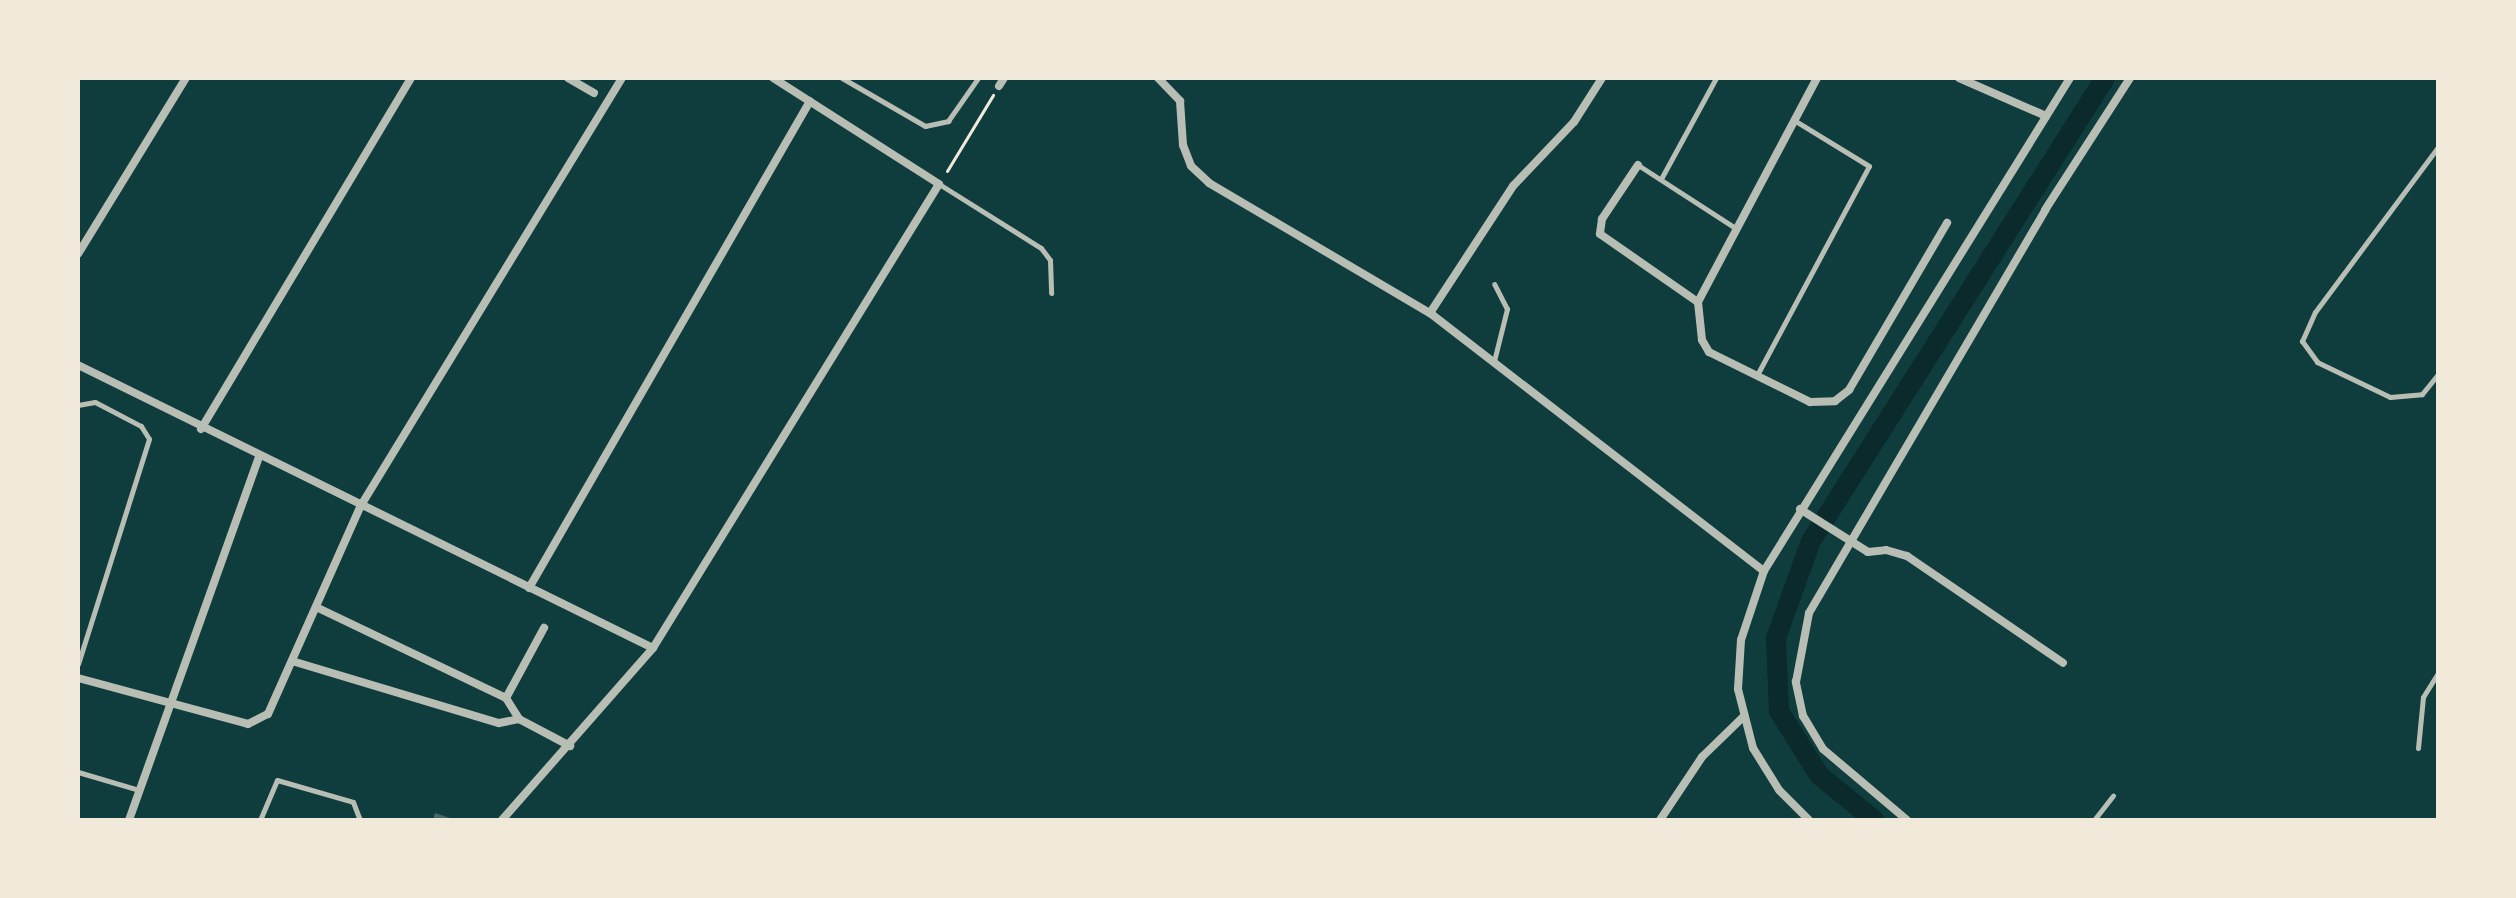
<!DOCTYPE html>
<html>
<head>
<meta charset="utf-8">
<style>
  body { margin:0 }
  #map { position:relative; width:2516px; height:898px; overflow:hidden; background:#0f3d3e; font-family:Lato,sans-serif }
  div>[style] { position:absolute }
  .canal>* { height:20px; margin:-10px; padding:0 10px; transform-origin:10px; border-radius:10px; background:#0a2a2b }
  .building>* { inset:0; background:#486865 }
  .path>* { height:3px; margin:-1.5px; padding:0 1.5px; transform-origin:1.5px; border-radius:1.5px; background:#f1e9da }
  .service>* { height:5px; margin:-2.5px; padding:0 2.5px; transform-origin:2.5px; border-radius:2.5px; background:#b8beb3 }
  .minor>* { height:8px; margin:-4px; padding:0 4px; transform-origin:4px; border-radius:4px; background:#b8beb3 }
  span { translate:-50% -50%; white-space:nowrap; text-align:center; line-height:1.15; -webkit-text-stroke:6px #f1e9da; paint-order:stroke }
  .frame { position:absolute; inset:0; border:80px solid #f1e9da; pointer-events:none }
</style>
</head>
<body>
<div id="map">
  <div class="canal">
    <i style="left:1874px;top:820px;width:71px;rotate:-140.7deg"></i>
    <i style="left:1819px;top:775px;width:75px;rotate:-122deg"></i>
    <i style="left:1779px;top:711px;width:73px;rotate:-92.4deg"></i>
    <i style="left:1776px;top:638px;width:103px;rotate:-70.2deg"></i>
    <i style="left:1811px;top:541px;width:548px;rotate:-57.58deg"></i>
  </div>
  <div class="building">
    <i style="clip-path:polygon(435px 813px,453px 819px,453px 820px,433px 820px)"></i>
  </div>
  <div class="path">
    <i style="left:947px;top:171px;width:89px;rotate:-58.8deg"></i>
  </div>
  <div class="service">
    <i style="left:842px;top:78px;width:96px;rotate:30deg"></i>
    <i style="left:925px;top:126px;width:24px;rotate:-12deg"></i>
    <i style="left:948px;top:121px;width:52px;rotate:-55.1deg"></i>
    <i style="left:2438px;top:147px;width:206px;rotate:126.7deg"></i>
    <i style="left:2315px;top:312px;width:32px;rotate:114deg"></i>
    <i style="left:2302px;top:341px;width:26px;rotate:54deg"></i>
    <i style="left:2317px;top:362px;width:81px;rotate:25.6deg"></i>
    <i style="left:2390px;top:397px;width:32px;rotate:-5deg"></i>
    <i style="left:2422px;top:394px;width:26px;rotate:-51deg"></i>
    <i style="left:1638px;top:165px;width:118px;rotate:32.9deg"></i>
    <i style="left:1662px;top:177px;width:113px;rotate:-61.4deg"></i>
    <i style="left:939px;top:184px;width:120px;rotate:32.1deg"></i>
    <i style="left:1041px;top:248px;width:15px;rotate:53deg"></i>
    <i style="left:1050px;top:260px;width:33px;rotate:88deg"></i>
    <i style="left:1494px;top:361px;width:54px;rotate:-76deg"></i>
    <i style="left:1507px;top:309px;width:28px;rotate:-117deg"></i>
    <i style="left:1757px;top:375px;width:237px;rotate:-61.8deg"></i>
    <i style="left:1869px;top:166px;width:84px;rotate:-148.6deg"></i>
    <i style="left:78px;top:405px;width:17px;rotate:-10deg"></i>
    <i style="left:95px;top:402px;width:52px;rotate:27.6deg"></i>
    <i style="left:141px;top:426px;width:15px;rotate:58deg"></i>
    <i style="left:149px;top:439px;width:236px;rotate:107.5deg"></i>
    <i style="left:2418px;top:748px;width:51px;rotate:-84.4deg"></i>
    <i style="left:2423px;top:697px;width:28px;rotate:-58deg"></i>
    <i style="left:78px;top:772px;width:64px;rotate:16.4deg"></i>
    <i style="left:260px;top:820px;width:43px;rotate:-67deg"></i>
    <i style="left:277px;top:780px;width:79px;rotate:16.1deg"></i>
    <i style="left:353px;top:802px;width:19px;rotate:69deg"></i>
    <i style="left:2094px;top:820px;width:31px;rotate:-52deg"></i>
  </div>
  <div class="minor">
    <i style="left:568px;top:78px;width:30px;rotate:30deg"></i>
    <i style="left:1158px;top:78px;width:32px;rotate:46deg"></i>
    <i style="left:1180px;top:101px;width:44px;rotate:86.1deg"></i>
    <i style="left:1183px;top:145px;width:22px;rotate:69deg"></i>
    <i style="left:1191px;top:166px;width:25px;rotate:43deg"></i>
    <i style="left:1209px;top:183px;width:256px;rotate:30.5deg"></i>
    <i style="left:1430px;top:313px;width:422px;rotate:37.7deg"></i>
    <i style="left:1817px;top:78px;width:254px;rotate:118deg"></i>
    <i style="left:1698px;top:302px;width:38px;rotate:84deg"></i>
    <i style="left:1702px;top:340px;width:14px;rotate:60deg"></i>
    <i style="left:1709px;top:352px;width:113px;rotate:26.3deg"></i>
    <i style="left:1810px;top:402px;width:25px;rotate:-2deg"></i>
    <i style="left:1835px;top:401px;width:18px;rotate:-38deg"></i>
    <i style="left:1849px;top:390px;width:194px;rotate:-59.6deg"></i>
    <i style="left:1959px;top:78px;width:95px;rotate:23.6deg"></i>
    <i style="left:999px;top:86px;width:9px;rotate:-58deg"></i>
    <i style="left:1638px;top:165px;width:65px;rotate:123.7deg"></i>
    <i style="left:1602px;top:219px;width:15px;rotate:98deg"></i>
    <i style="left:1600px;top:234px;width:119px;rotate:34.8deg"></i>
    <i style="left:78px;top:254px;width:206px;rotate:-58.5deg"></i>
    <i style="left:1430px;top:313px;width:152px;rotate:-56.8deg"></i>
    <i style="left:1513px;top:186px;width:88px;rotate:-46.4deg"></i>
    <i style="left:1574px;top:122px;width:52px;rotate:-57.5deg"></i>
    <i style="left:78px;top:365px;width:641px;rotate:26.21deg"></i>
    <i style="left:653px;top:648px;width:545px;rotate:-58.35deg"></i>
    <i style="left:939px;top:184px;width:197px;rotate:-147.4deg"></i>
    <i style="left:201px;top:429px;width:409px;rotate:-59.1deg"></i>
    <i style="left:1800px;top:509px;width:80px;rotate:32.3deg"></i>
    <i style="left:1868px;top:552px;width:18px;rotate:-6deg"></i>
    <i style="left:1886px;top:550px;width:22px;rotate:16deg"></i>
    <i style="left:1907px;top:556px;width:189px;rotate:34.4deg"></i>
    <i style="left:529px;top:588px;width:562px;rotate:-60.01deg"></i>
    <i style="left:316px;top:607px;width:211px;rotate:25.6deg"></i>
    <i style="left:506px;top:698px;width:80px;rotate:-61.5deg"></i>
    <i style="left:292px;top:661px;width:216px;rotate:16.7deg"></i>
    <i style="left:499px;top:723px;width:20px;rotate:-11deg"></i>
    <i style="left:519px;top:719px;width:58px;rotate:27.9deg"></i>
    <i style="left:78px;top:678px;width:176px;rotate:15.1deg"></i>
    <i style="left:248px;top:724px;width:22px;rotate:-27deg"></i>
    <i style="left:268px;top:714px;width:227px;rotate:-66deg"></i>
    <i style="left:360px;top:507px;width:503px;rotate:-58.59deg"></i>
    <i style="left:506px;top:698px;width:25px;rotate:58deg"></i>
    <i style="left:129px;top:820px;width:387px;rotate:-70.3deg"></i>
    <i style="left:502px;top:820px;width:229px;rotate:-48.7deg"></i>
    <i style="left:1660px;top:820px;width:76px;rotate:-56.3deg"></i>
    <i style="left:1702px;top:757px;width:59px;rotate:-44.3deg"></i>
    <i style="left:1809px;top:820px;width:42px;rotate:-135deg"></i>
    <i style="left:1779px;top:790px;width:49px;rotate:-121.8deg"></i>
    <i style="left:1753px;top:748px;width:61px;rotate:-104.3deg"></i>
    <i style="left:1738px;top:689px;width:49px;rotate:-86.5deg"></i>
    <i style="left:1741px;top:640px;width:73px;rotate:-71.6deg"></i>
    <i style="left:1764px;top:571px;width:580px;rotate:-58.17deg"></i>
    <i style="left:1907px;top:820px;width:110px;rotate:-139.8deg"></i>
    <i style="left:1823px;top:749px;width:39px;rotate:-121deg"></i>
    <i style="left:1803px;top:716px;width:35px;rotate:-102deg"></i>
    <i style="left:1796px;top:682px;width:70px;rotate:-79.3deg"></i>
    <i style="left:1809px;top:613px;width:467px;rotate:-59.6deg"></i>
    <i style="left:2045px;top:210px;width:157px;rotate:-57.2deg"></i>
  </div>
  <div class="frame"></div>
</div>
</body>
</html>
